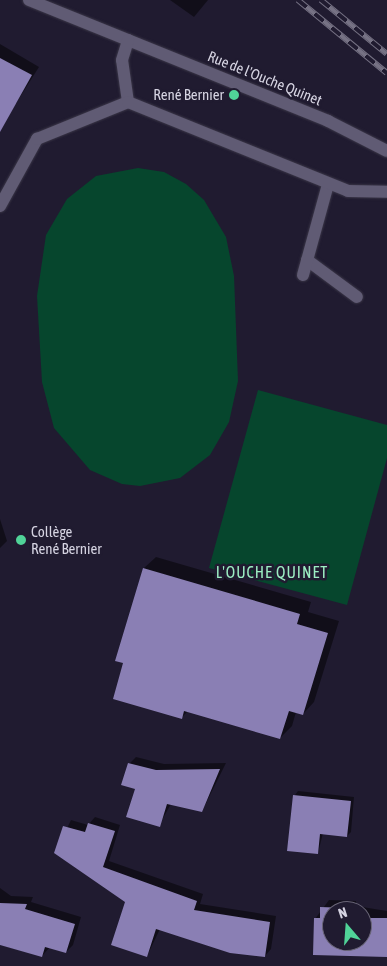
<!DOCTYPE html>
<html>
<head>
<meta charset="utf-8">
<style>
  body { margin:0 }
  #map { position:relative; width:387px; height:966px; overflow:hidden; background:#201b30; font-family:"Asap Condensed",sans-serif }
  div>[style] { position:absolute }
  .green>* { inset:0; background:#06462d }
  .shadow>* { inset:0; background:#0007 }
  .building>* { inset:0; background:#8a7fb4 }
  .roads { filter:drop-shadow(0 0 1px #3b3748) drop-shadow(0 0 1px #3b3748) }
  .service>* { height:12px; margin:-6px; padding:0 6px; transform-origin:6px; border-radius:6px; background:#605b74 }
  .minor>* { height:12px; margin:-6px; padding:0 6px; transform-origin:6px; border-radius:6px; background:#605b74 }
  .rail>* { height:5.5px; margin-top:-2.75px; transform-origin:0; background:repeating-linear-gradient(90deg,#201b30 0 11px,#767284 0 22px); box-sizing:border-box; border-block:1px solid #767284 }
  .dots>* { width:14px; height:14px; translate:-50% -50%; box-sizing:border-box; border:2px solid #201b30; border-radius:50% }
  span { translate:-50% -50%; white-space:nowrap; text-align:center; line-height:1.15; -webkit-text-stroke:5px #201b30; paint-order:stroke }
  .street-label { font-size:15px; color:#d6d4e2 }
  .poi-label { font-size:15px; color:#d6d4e2 }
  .right { translate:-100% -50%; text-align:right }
  .left { translate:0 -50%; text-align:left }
  .neighbourhood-label { font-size:16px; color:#9ceec3; letter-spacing:1px }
  .north { position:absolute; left:322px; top:901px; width:50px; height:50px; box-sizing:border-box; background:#201b30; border:1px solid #696577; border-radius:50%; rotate:342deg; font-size:14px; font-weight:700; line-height:20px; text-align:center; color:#d6d4e2 }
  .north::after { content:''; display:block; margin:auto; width:18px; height:22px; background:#50d398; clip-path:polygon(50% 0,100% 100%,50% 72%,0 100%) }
</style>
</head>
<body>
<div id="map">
  <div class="green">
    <i style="clip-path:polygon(138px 168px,164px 172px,186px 184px,204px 200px,226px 237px,234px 276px,238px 381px,229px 422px,210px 455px,180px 478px,140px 486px,122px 484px,90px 470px,54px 428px,42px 382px,37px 296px,46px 235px,67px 199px,96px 176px)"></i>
    <i style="clip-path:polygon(258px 390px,387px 425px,387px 458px,347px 605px,209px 568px)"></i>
  </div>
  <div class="shadow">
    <i style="clip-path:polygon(170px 0,208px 0,194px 17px)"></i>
    <i style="clip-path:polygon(0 44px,39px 67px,6px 119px,0 115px)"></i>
    <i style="clip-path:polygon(0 519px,7px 541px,0 548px)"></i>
    <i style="clip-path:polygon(156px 557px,311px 602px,308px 612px,339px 621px,314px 702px,303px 714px,296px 712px,292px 726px,280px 738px,188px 711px,182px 717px,125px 662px,117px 660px,144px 568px)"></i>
    <i style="clip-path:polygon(136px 757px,164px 764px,226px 763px,202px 811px,171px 804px,159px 825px,136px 788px,129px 764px)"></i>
    <i style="clip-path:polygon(298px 791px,354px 797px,351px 832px,347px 836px,323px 833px,318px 853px,295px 795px)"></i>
    <i style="clip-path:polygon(95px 817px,120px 825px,109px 861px,203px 894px,200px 904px,276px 916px,271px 949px,265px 956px,160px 929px,147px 956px,127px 901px,55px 853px,71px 820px,88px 825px)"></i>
    <i style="clip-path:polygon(0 888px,11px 896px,33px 897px,31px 902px,81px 917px,73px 945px,66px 952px,50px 947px,42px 956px,0 945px)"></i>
    <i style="clip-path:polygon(evenodd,329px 900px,356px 901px,356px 906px,387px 911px,387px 956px,314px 953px,315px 919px,329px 900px,332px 911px,362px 911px,362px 941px,332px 941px,332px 911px)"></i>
  </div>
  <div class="building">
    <i style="clip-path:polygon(0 58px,32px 75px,0 132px)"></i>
    <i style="clip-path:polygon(143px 568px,300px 614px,297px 624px,328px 633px,303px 715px,289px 711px,280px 739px,184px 711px,182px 719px,113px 699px,123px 663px,115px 661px)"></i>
    <i style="clip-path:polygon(128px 763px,156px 770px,220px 769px,202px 812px,167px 804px,160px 827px,126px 817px,135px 789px,121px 785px)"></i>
    <i style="clip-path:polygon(293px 795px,351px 801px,347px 837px,320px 834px,318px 854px,287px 851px)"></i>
    <i style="clip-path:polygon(88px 823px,115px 831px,103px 867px,197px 901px,194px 910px,270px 922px,265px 957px,230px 953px,156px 929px,147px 957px,111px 945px,125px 902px,54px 853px,63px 826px,85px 832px)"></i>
    <i style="clip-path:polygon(0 903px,27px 904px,25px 909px,75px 924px,66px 953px,45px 947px,42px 957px,0 945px)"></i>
    <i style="clip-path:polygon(320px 907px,349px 908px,332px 911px,332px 941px,362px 941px,362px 913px,366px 918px,387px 918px,387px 957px,313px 955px,314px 918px,320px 918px)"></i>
  </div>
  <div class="roads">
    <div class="service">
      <i style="left:307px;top:260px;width:62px;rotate:36.5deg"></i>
      <i style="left:303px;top:275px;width:94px;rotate:-74.6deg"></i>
    </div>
    <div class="minor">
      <i style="left:29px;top:0;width:323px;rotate:22deg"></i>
      <i style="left:328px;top:121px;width:66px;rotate:27deg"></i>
      <i style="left:128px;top:102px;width:42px;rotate:-98.1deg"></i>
      <i style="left:122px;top:60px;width:21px;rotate:-73deg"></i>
      <i style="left:0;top:206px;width:77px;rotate:-61.1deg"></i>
      <i style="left:37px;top:139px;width:98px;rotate:-22.1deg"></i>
      <i style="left:128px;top:102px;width:237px;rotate:22deg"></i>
      <i style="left:348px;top:191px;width:39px;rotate:1deg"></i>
    </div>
  </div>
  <div class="rail">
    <i style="left:298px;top:0;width:115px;rotate:39.4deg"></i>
    <i style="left:321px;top:0;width:85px;rotate:39.3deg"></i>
  </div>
  <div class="dots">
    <i style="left:234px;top:95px;background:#50d398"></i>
    <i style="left:21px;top:540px;background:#50d398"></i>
  </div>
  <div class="street-label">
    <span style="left:265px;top:78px;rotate:22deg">Rue de l'Ouche Quinet</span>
  </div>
  <div class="poi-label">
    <span class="right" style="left:224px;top:95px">René Bernier</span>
    <span class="left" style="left:31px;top:540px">Collège<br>René Bernier</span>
  </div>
  <div class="neighbourhood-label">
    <span style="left:272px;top:572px">L'OUCHE QUINET</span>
  </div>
  <div class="north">N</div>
</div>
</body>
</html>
